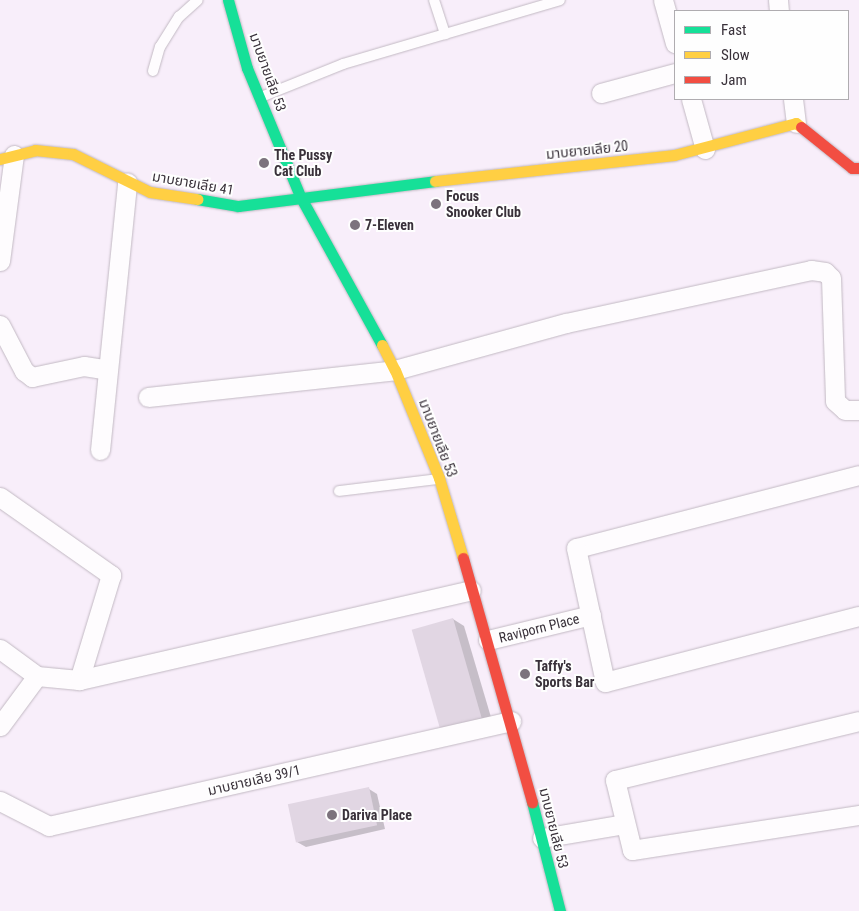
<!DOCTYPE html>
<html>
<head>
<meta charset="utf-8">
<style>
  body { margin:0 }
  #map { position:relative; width:859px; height:911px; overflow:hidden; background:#f8eefa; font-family:"Roboto Condensed","Noto Sans Thai",sans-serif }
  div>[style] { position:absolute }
  .shadow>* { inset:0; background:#0003 }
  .building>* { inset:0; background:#e1d6e3; transform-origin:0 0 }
  .roads { filter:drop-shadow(0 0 1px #c2b9c3) drop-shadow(0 0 1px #c2b9c3) }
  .lane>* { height:10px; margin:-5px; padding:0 5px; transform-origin:5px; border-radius:5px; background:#fefcfe }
  .street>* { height:19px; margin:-9.5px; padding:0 9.5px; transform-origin:9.5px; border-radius:9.5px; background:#fefcfe }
  .fast>* { height:11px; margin:-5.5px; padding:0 5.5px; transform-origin:5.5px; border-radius:5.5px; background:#16e098 }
  .slow>* { height:11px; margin:-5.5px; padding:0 5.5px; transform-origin:5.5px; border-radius:5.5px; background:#ffcf43 }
  .jam>* { height:11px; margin:-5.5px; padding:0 5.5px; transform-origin:5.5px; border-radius:5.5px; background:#f24e42 }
  .dots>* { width:14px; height:14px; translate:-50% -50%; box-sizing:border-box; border:2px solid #fefefe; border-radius:50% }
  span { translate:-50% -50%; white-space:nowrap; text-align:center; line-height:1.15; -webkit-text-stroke:4px #fefefe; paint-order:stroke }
  .street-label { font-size:14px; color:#39313a }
  .poi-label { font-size:14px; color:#39313a; font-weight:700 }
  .left { translate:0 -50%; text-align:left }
  .legend { position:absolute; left:674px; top:10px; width:175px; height:90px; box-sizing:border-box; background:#fefefe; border:1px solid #afacb0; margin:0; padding:6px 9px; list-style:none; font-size:15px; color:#39313a }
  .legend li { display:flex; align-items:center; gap:10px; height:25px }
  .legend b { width:25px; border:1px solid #afacb0 }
</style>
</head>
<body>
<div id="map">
  <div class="shadow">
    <i style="clip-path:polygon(453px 619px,464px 626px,493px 724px,442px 729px)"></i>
    <i style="clip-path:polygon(369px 789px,377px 794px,385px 829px,306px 847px,297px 842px)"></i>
  </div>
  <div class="building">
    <i style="left:453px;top:618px;width:104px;height:43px;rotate:74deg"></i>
    <i style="left:369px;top:787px;width:39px;height:83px;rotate:78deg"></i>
  </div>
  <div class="roads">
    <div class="lane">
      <i style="left:434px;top:0;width:36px;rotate:72deg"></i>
      <i style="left:153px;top:71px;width:25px;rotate:-74deg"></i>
      <i style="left:160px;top:47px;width:36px;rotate:-58deg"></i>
      <i style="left:179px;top:17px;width:25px;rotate:-42deg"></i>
      <i style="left:261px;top:97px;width:88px;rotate:-21.9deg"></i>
      <i style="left:343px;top:64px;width:226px;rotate:-16.4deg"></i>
      <i style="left:339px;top:491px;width:100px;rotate:-6.9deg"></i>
    </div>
    <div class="street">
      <i style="left:663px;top:0;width:45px;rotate:74.4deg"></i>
      <i style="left:778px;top:0;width:11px;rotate:85deg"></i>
      <i style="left:601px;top:93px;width:77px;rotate:-15.1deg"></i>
      <i style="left:691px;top:99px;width:52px;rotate:74.4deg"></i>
      <i style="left:793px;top:99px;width:24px;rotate:83deg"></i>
      <i style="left:0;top:261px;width:107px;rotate:-82.5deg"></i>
      <i style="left:0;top:325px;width:52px;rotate:62.4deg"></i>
      <i style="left:24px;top:371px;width:10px;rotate:37deg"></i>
      <i style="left:32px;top:377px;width:53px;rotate:-11.9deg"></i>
      <i style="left:84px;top:366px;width:24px;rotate:9deg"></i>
      <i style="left:148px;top:397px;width:248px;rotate:-6.2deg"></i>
      <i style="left:395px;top:370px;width:177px;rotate:-15.4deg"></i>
      <i style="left:566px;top:323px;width:251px;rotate:-12.2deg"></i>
      <i style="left:811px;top:270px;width:14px;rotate:8deg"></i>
      <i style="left:825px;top:272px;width:8px;rotate:45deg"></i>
      <i style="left:831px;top:278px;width:123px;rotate:88.1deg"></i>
      <i style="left:835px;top:401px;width:13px;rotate:42deg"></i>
      <i style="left:845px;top:410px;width:14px"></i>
      <i style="left:100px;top:450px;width:269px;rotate:-84.2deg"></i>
      <i style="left:859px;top:475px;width:292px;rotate:165.5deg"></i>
      <i style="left:576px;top:548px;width:137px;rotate:77.8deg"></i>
      <i style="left:605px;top:682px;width:262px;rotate:-14.6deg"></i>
      <i style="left:0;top:497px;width:136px;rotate:35.1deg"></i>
      <i style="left:111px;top:575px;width:110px;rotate:106.9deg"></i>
      <i style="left:488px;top:640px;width:106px;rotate:-13.6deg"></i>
      <i style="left:0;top:649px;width:46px;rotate:36.1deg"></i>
      <i style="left:37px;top:676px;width:42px;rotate:5.4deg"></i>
      <i style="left:79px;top:680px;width:402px;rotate:-12.9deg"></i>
      <i style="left:859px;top:721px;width:251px;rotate:166.4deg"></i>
      <i style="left:615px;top:780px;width:72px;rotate:76.3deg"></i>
      <i style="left:632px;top:850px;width:230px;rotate:-8.8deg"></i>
      <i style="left:0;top:726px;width:62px;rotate:-53.5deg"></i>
      <i style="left:0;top:801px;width:55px;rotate:27deg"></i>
      <i style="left:49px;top:826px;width:474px;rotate:-12.8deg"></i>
      <i style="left:542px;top:838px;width:83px;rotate:-9.7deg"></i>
    </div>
    <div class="fast">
      <i style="left:228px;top:0;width:71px;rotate:74.4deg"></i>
      <i style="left:247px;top:68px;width:139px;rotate:67.5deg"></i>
      <i style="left:300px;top:196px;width:170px;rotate:61.2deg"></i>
      <i style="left:197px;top:199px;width:42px;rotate:9.7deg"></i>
      <i style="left:238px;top:206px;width:199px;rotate:-7.2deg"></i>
      <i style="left:532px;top:802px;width:113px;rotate:75.6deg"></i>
    </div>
    <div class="slow">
      <i style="left:0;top:159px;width:36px;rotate:-14deg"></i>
      <i style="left:35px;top:150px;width:38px;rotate:6deg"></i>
      <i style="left:73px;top:154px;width:86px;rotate:26.3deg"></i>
      <i style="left:150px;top:192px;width:48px;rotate:8.5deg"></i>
      <i style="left:435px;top:181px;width:240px;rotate:-6.2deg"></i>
      <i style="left:674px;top:155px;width:126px;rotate:-14.7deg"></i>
      <i style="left:796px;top:123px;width:6px;rotate:39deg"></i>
      <i style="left:382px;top:345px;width:28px;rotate:63deg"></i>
      <i style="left:395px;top:370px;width:117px;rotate:67.8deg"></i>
      <i style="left:439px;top:478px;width:84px;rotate:73.3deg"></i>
    </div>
    <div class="jam">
      <i style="left:801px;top:127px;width:65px;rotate:38.8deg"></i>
      <i style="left:852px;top:168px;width:7px"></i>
      <i style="left:463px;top:558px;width:254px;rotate:74.2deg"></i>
    </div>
  </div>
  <div class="dots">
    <i style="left:264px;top:163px;background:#7c737d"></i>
    <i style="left:436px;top:204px;background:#7c737d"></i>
    <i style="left:355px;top:225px;background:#7c737d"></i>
    <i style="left:525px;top:674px;background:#7c737d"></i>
    <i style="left:332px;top:815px;background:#7c737d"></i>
  </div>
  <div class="street-label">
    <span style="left:268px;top:72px;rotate:70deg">มาบยายเลีย 53</span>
    <span style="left:587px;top:150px;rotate:-6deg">มาบยายเลีย 20</span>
    <span style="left:193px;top:183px;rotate:10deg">มาบยายเลีย 41</span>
    <span style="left:438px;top:438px;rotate:69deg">มาบยายเลีย 53</span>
    <span style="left:539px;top:628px;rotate:-14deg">Raviporn Place</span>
    <span style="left:254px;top:780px;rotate:-13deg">มาบยายเลีย 39/1</span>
    <span style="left:554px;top:828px;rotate:76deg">มาบยายเลีย 53</span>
  </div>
  <div class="poi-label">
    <span class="left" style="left:274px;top:163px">The Pussy<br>Cat Club</span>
    <span class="left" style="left:446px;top:204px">Focus<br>Snooker Club</span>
    <span class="left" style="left:365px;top:225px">7-Eleven</span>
    <span class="left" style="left:535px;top:674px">Taffy's<br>Sports Bar</span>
    <span class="left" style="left:342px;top:815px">Dariva Place</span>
  </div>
  <ul class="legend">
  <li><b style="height:6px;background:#16e098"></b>Fast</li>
  <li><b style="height:6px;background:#ffcf43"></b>Slow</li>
  <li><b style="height:6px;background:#f24e42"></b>Jam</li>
  </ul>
</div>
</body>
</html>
